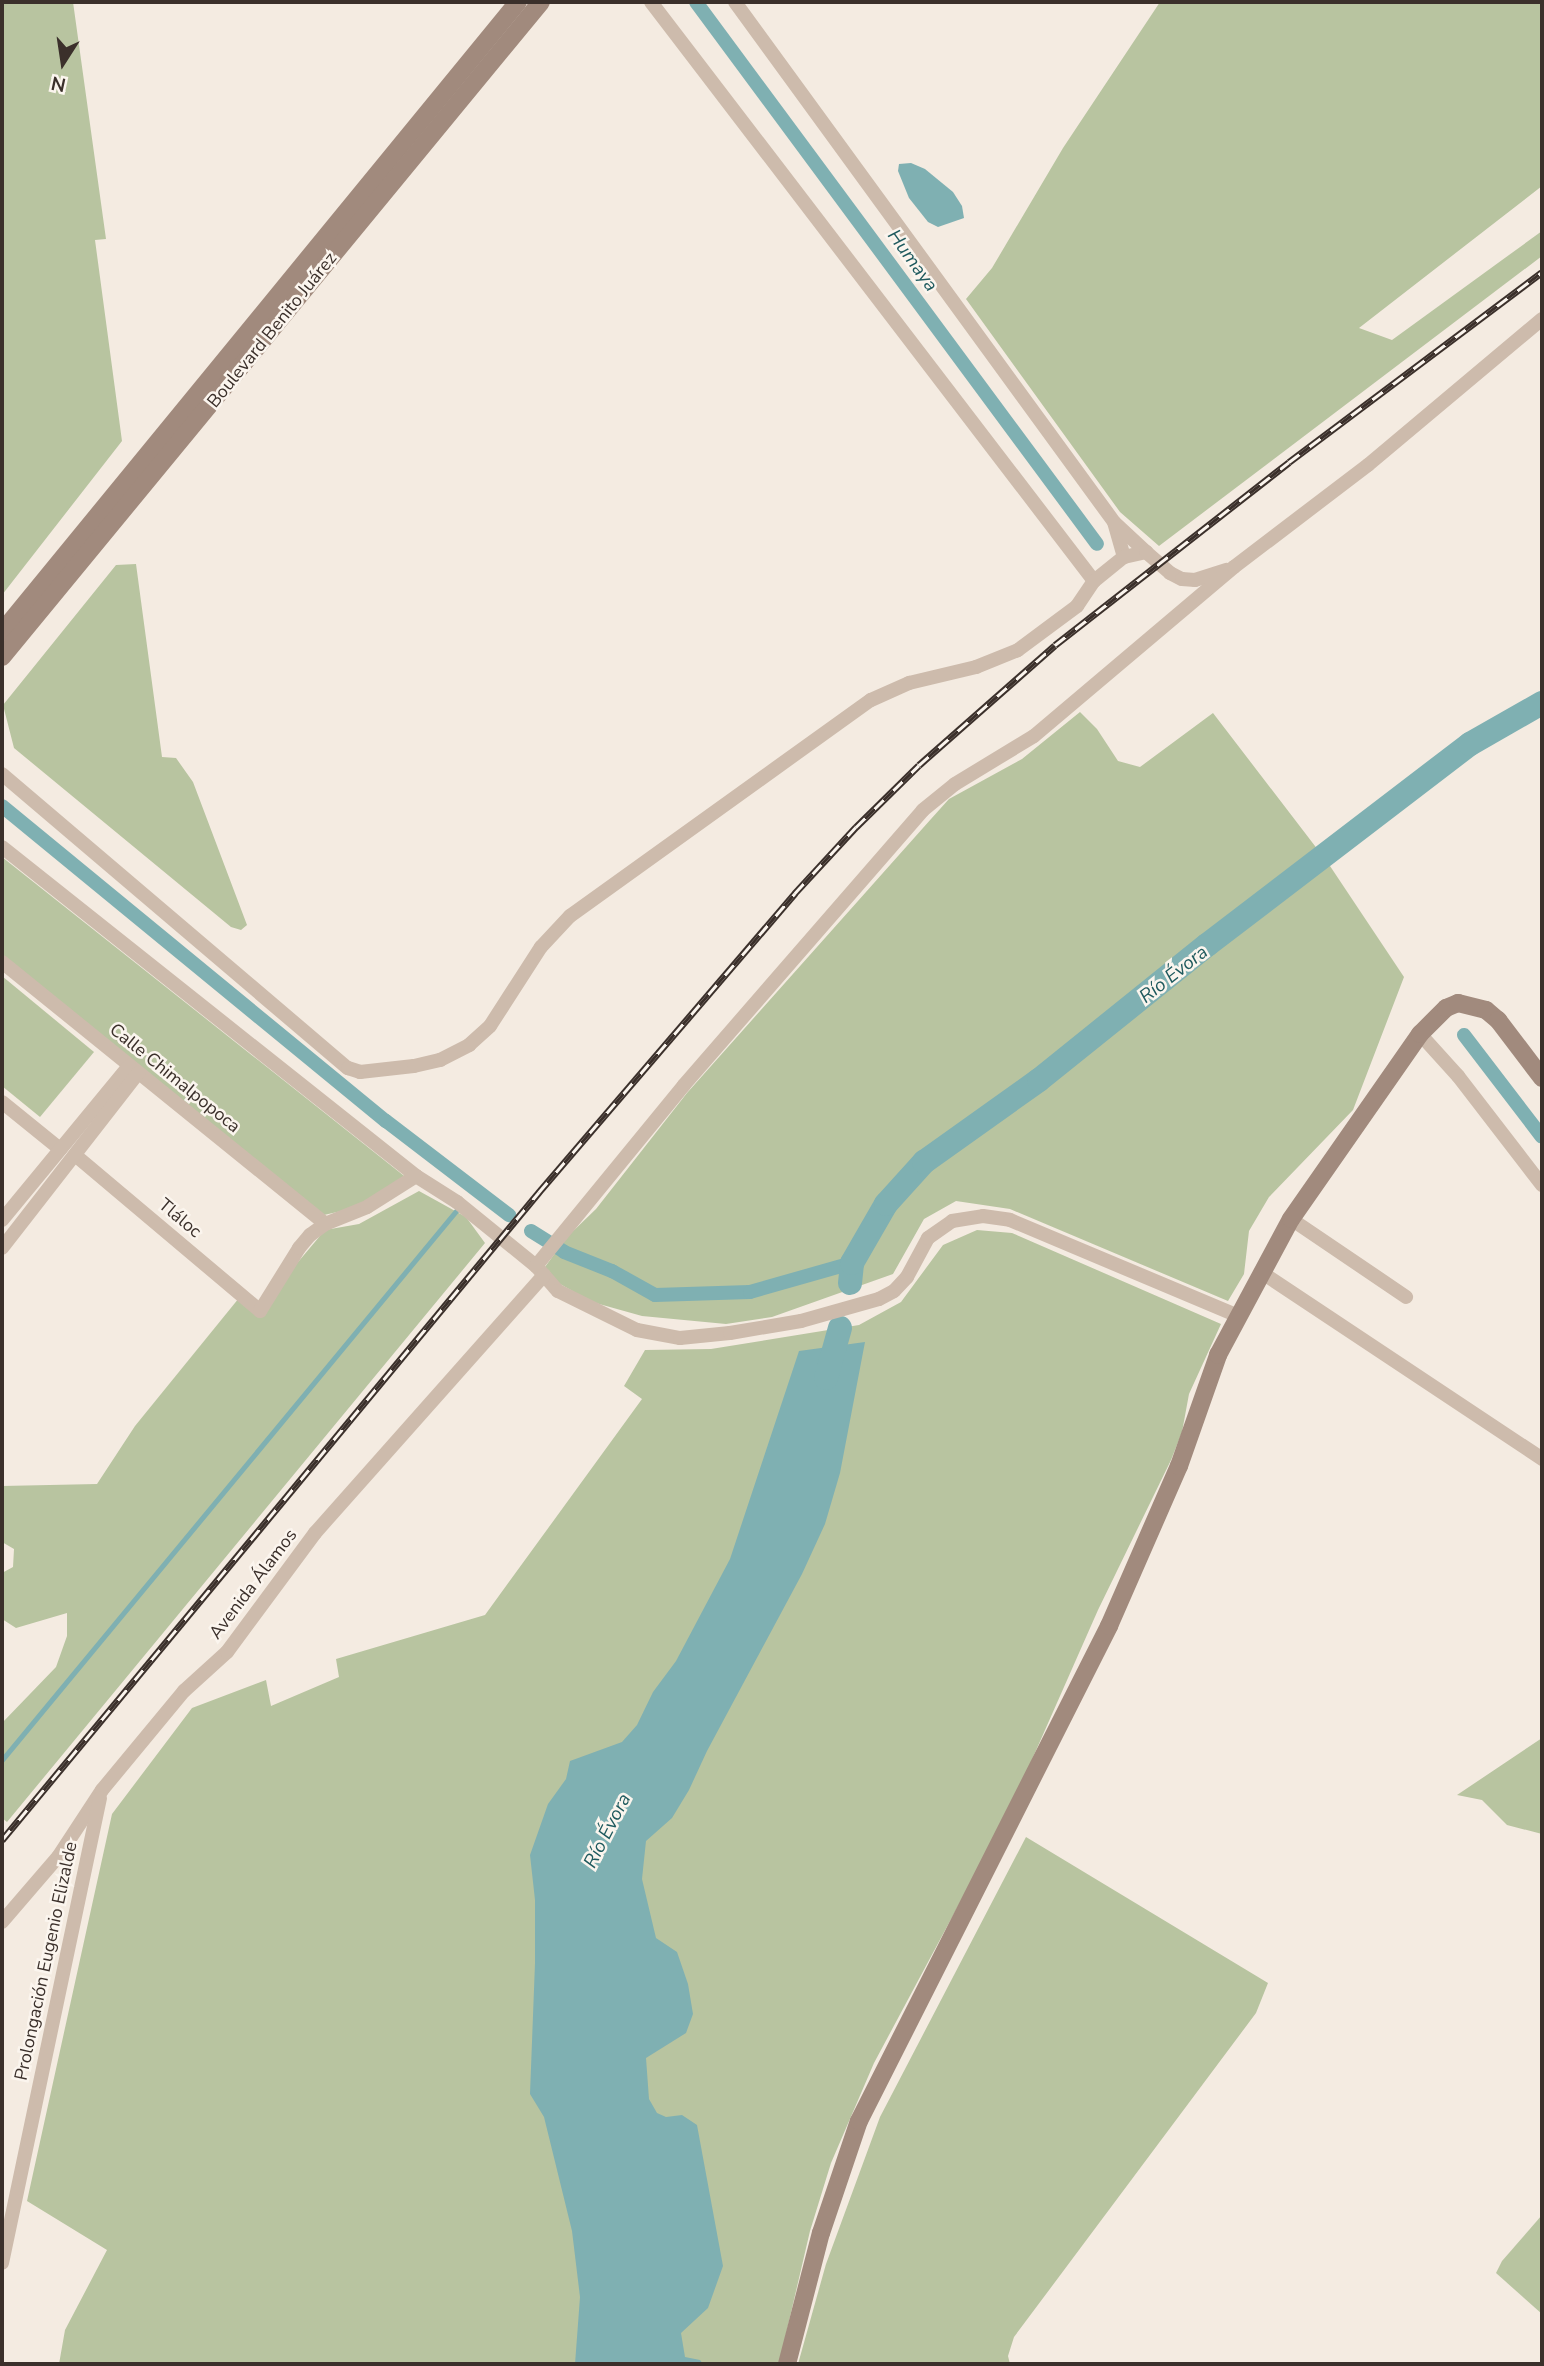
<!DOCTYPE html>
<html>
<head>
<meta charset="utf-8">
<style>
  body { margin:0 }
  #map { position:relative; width:1544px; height:2366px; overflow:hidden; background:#f4ebe1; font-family:"Nunito Sans",sans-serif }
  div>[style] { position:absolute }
  .green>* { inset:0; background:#b8c4a0 }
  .water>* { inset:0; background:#7fb0b2 }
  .stream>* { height:4.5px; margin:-2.25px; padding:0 2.25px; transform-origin:2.25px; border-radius:2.25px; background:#7fb0b2 }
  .canal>* { height:14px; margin:-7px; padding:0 7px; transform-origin:7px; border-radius:7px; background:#7fb0b2 }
  .river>* { height:24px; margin:-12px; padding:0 12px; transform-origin:12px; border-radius:12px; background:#7fb0b2 }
  .street>* { height:14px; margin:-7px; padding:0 7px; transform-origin:7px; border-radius:7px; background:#cdbbac }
  .secondary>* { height:18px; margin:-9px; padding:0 9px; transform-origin:9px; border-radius:9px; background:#a18a7d }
  .rail>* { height:7px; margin-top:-3.5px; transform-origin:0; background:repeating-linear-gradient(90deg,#fbf5ee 0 13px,#3b302b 0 26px); box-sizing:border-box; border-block:2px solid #3b302b }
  span { translate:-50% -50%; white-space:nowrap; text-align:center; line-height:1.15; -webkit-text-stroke:5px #fbf5ee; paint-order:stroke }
  .street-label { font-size:18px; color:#3b302b }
  .water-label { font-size:19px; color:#1f5a5e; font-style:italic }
  .frame { position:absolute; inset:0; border:4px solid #3b302b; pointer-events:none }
  .north { position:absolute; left:28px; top:28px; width:70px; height:70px; -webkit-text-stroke:5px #fbf5ee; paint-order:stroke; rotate:192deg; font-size:19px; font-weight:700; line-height:28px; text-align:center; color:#3b302b }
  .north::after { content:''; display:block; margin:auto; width:24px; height:32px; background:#3b302b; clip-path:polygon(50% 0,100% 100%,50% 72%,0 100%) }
</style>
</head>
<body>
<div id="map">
  <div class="green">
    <i style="clip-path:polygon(2px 2px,73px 2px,106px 239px,95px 240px,122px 441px,2px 595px)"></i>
    <i style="clip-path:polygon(1160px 2px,1542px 2px,1542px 186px,1359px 328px,1392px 340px,1542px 231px,1542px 256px,1159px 546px,1120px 512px,966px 299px,992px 268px,1063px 148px)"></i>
    <i style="clip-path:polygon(136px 564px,162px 757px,176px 758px,193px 782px,247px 925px,241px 930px,231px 927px,14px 748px,3px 705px,116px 565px)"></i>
    <i style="clip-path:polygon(1080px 712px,1097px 729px,1118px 761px,1140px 767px,1213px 713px,1328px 863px,1404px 977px,1353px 1110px,1269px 1197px,1249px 1231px,1244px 1274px,1228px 1301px,1010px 1209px,956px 1201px,924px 1219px,893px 1274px,772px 1317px,726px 1324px,642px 1316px,592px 1302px,560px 1284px,545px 1267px,566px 1238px,596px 1209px,687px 1093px,931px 819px,949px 799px,1022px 759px)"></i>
    <i style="clip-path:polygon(2px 857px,408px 1179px,359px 1207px,324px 1215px,2px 955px)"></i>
    <i style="clip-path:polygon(2px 976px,94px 1052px,40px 1117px,2px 1086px)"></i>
    <i style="clip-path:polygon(419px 1191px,466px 1217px,485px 1243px,7px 1822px,2px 1818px,2px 1723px,56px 1667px,67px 1636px,67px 1613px,16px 1628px,2px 1619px,2px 1573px,13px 1567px,14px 1549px,2px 1542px,2px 1486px,97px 1484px,135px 1426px,239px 1298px,260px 1317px,293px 1268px,325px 1230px,359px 1224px)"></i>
    <i style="clip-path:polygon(977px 1230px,1012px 1233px,1221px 1324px,1189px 1394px,1182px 1432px,1171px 1460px,1098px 1610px,1011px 1807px,874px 2063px,831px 2163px,810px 2231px,779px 2364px,59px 2364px,65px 2330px,107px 2250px,27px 2201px,112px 1814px,192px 1708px,266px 1680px,271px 1706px,339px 1677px,336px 1659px,485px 1615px,642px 1399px,624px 1386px,645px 1350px,711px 1349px,859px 1325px,901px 1302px,943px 1245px)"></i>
    <i style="clip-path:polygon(1542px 1738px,1542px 1834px,1507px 1825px,1482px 1800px,1457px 1795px)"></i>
    <i style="clip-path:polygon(1026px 1837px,1268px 1983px,1256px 2013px,1014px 2337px,1008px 2356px,1010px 2364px,798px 2364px,826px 2264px,880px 2117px)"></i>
    <i style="clip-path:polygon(1542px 2215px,1542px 2314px,1496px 2273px,1502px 2261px)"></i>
  </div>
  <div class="water">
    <i style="clip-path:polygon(911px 163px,925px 169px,953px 192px,962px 206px,964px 218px,938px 227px,928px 222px,909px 198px,898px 171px,899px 164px)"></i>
    <i style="clip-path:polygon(865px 1342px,840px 1473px,825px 1524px,802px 1574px,707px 1751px,689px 1790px,672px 1818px,646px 1841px,642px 1879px,656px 1938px,677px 1952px,688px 1984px,693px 2014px,686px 2033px,646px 2058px,649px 2099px,657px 2113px,666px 2117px,682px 2115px,697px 2125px,723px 2266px,708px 2308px,681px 2333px,685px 2357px,700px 2360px,703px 2364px,575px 2364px,580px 2297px,572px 2231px,544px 2117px,530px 2094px,535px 1963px,535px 1900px,530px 1855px,548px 1804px,566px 1779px,570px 1761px,622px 1742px,637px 1725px,653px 1692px,676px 1661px,730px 1559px,799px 1351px)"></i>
  </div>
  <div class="stream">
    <i style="left:2px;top:1760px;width:712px;rotate:-50.41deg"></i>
  </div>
  <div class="canal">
    <i style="left:696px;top:2px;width:674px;rotate:53.5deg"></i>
    <i style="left:2px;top:806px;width:497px;rotate:39.4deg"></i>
    <i style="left:386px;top:1121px;width:155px;rotate:37.4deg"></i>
    <i style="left:1464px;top:1035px;width:128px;rotate:52.6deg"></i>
    <i style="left:531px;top:1231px;width:39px;rotate:32deg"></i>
    <i style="left:564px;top:1252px;width:52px;rotate:21.6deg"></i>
    <i style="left:612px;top:1271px;width:49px;rotate:29.2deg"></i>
    <i style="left:655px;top:1295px;width:95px;rotate:-1.8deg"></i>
    <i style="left:750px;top:1292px;width:106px;rotate:-15.9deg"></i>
  </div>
  <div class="river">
    <i style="left:850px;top:1283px;width:20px;rotate:-84deg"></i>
    <i style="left:852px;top:1263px;width:68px;rotate:-60deg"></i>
    <i style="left:886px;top:1204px;width:57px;rotate:-47.9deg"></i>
    <i style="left:924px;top:1162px;width:141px;rotate:-35.5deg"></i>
    <i style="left:1039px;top:1080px;width:216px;rotate:-38.8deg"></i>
    <i style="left:1207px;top:945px;width:331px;rotate:-37.4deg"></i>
    <i style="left:1470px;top:744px;width:83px;rotate:-29.7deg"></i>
    <i style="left:826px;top:1378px;width:52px;rotate:-74.4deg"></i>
  </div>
  <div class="street">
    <i style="left:651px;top:2px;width:729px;rotate:52.58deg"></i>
    <i style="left:1094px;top:581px;width:38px;rotate:-39deg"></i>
    <i style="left:1124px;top:557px;width:36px;rotate:-106deg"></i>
    <i style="left:1114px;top:522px;width:643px;rotate:-126.09deg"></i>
    <i style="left:1115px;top:523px;width:42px;rotate:43.1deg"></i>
    <i style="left:1124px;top:557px;width:23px;rotate:-13deg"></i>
    <i style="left:1146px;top:552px;width:32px;rotate:41deg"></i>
    <i style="left:1170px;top:573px;width:13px;rotate:27deg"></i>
    <i style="left:1182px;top:579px;width:13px;rotate:4deg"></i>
    <i style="left:1195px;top:580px;width:33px;rotate:-18deg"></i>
    <i style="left:2px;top:774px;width:454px;rotate:40.4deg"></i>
    <i style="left:348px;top:1068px;width:13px;rotate:18deg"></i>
    <i style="left:360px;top:1072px;width:54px;rotate:-6.3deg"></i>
    <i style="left:414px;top:1066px;width:27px;rotate:-13deg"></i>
    <i style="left:440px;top:1060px;width:33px;rotate:-27deg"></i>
    <i style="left:469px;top:1045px;width:28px;rotate:-42deg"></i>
    <i style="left:490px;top:1026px;width:94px;rotate:-57.2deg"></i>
    <i style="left:541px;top:947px;width:42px;rotate:-46.9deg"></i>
    <i style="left:570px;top:916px;width:370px;rotate:-35.7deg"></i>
    <i style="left:871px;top:700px;width:42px;rotate:-24.1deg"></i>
    <i style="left:909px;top:683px;width:69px;rotate:-13.4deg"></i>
    <i style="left:976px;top:667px;width:45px;rotate:-22deg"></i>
    <i style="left:1018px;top:650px;width:74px;rotate:-36.7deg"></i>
    <i style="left:1077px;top:606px;width:30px;rotate:-56deg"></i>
    <i style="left:2px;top:847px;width:529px;rotate:38.47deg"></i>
    <i style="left:416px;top:1176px;width:49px;rotate:32.4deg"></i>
    <i style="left:457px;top:1202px;width:102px;rotate:39deg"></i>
    <i style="left:536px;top:1266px;width:33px;rotate:49deg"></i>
    <i style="left:558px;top:1291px;width:88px;rotate:26.3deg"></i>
    <i style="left:637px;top:1330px;width:44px;rotate:10.5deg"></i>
    <i style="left:680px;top:1338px;width:50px;rotate:-5.7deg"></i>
    <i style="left:730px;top:1333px;width:72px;rotate:-9.6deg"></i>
    <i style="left:801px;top:1321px;width:81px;rotate:-15.8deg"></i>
    <i style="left:879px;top:1299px;width:17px;rotate:-28deg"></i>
    <i style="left:894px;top:1291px;width:19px;rotate:-47deg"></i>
    <i style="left:907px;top:1277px;width:44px;rotate:-61.7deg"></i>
    <i style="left:928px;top:1238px;width:29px;rotate:-35deg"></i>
    <i style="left:952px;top:1221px;width:31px;rotate:-9deg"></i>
    <i style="left:983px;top:1216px;width:27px;rotate:8deg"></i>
    <i style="left:1010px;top:1220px;width:247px;rotate:22.8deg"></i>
    <i style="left:2px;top:962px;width:416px;rotate:39deg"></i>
    <i style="left:1420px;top:1034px;width:57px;rotate:47.9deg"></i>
    <i style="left:1458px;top:1076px;width:138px;rotate:52.4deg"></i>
    <i style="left:2px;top:1102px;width:75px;rotate:39deg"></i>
    <i style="left:75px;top:1155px;width:242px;rotate:40.1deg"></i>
    <i style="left:260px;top:1311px;width:74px;rotate:-58.2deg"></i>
    <i style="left:299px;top:1248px;width:17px;rotate:-50deg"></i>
    <i style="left:310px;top:1235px;width:19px;rotate:-36deg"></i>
    <i style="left:325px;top:1224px;width:45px;rotate:-22deg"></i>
    <i style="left:367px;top:1207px;width:58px;rotate:-32.3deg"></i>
    <i style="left:1291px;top:1219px;width:139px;rotate:34.1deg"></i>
    <i style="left:2px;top:1220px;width:200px;rotate:-50.5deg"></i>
    <i style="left:2px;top:1248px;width:222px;rotate:-52.1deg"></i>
    <i style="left:536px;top:1266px;width:234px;rotate:-50.7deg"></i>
    <i style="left:684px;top:1085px;width:364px;rotate:-49deg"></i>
    <i style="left:923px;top:810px;width:41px;rotate:-39.1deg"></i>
    <i style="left:955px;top:784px;width:92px;rotate:-31.3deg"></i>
    <i style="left:1034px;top:736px;width:262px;rotate:-40.2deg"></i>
    <i style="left:1234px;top:567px;width:168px;rotate:-37.3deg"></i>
    <i style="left:1368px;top:465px;width:227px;rotate:-40deg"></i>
    <i style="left:1261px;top:1272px;width:338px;rotate:33.6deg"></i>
    <i style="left:2px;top:1922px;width:86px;rotate:-49.3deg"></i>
    <i style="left:58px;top:1857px;width:80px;rotate:-56.7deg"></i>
    <i style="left:102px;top:1790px;width:129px;rotate:-50.4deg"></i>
    <i style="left:184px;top:1691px;width:58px;rotate:-42.2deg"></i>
    <i style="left:227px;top:1652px;width:148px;rotate:-53.5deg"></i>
    <i style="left:315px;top:1533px;width:345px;rotate:-48.4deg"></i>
    <i style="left:2px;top:2263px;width:475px;rotate:-78.1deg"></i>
  </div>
  <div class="secondary">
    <i style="left:2px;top:632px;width:814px;rotate:-50.68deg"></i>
    <i style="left:2px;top:657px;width:848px;rotate:-50.55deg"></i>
    <i style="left:787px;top:2364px;width:135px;rotate:-75.5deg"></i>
    <i style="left:821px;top:2233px;width:118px;rotate:-71.3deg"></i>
    <i style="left:859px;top:2121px;width:555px;rotate:-63.2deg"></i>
    <i style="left:1109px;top:1626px;width:175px;rotate:-66.4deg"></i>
    <i style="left:1179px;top:1466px;width:118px;rotate:-70.6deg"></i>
    <i style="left:1218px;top:1355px;width:154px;rotate:-61.8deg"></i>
    <i style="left:1291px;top:1219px;width:226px;rotate:-55.1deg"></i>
    <i style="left:1420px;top:1034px;width:37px;rotate:-45deg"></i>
    <i style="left:1446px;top:1008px;width:13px;rotate:-23deg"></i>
    <i style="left:1458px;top:1003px;width:29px;rotate:14deg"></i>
    <i style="left:1486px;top:1010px;width:16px;rotate:40deg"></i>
    <i style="left:1498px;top:1020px;width:73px;rotate:52.8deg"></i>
  </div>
  <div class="rail">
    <i style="left:2px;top:1840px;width:842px;rotate:-50.35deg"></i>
    <i style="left:539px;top:1192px;width:394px;rotate:-49.4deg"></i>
    <i style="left:795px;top:893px;width:90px;rotate:-47.3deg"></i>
    <i style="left:856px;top:827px;width:88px;rotate:-44.5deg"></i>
    <i style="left:919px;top:765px;width:181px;rotate:-41.4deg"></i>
    <i style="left:1055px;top:645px;width:297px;rotate:-38deg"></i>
    <i style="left:1289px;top:462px;width:316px;rotate:-36.9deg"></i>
  </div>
  <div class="street-label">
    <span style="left:272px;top:330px;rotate:-51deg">Boulevard Benito Juárez</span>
    <span style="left:175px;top:1078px;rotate:39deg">Calle Chimalpopoca</span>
    <span style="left:180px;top:1218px;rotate:40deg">Tláloc</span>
    <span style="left:253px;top:1584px;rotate:-53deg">Avenida Álamos</span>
    <span style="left:46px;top:1961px;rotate:-78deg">Prolongación Eugenio Elizalde</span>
  </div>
  <div class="water-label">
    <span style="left:912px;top:261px;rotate:54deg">Humaya</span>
    <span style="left:1174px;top:975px;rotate:-38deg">Río Évora</span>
    <span style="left:608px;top:1831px;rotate:-63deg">Río Évora</span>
  </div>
  <div class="frame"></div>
  <div class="north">N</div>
</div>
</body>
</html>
